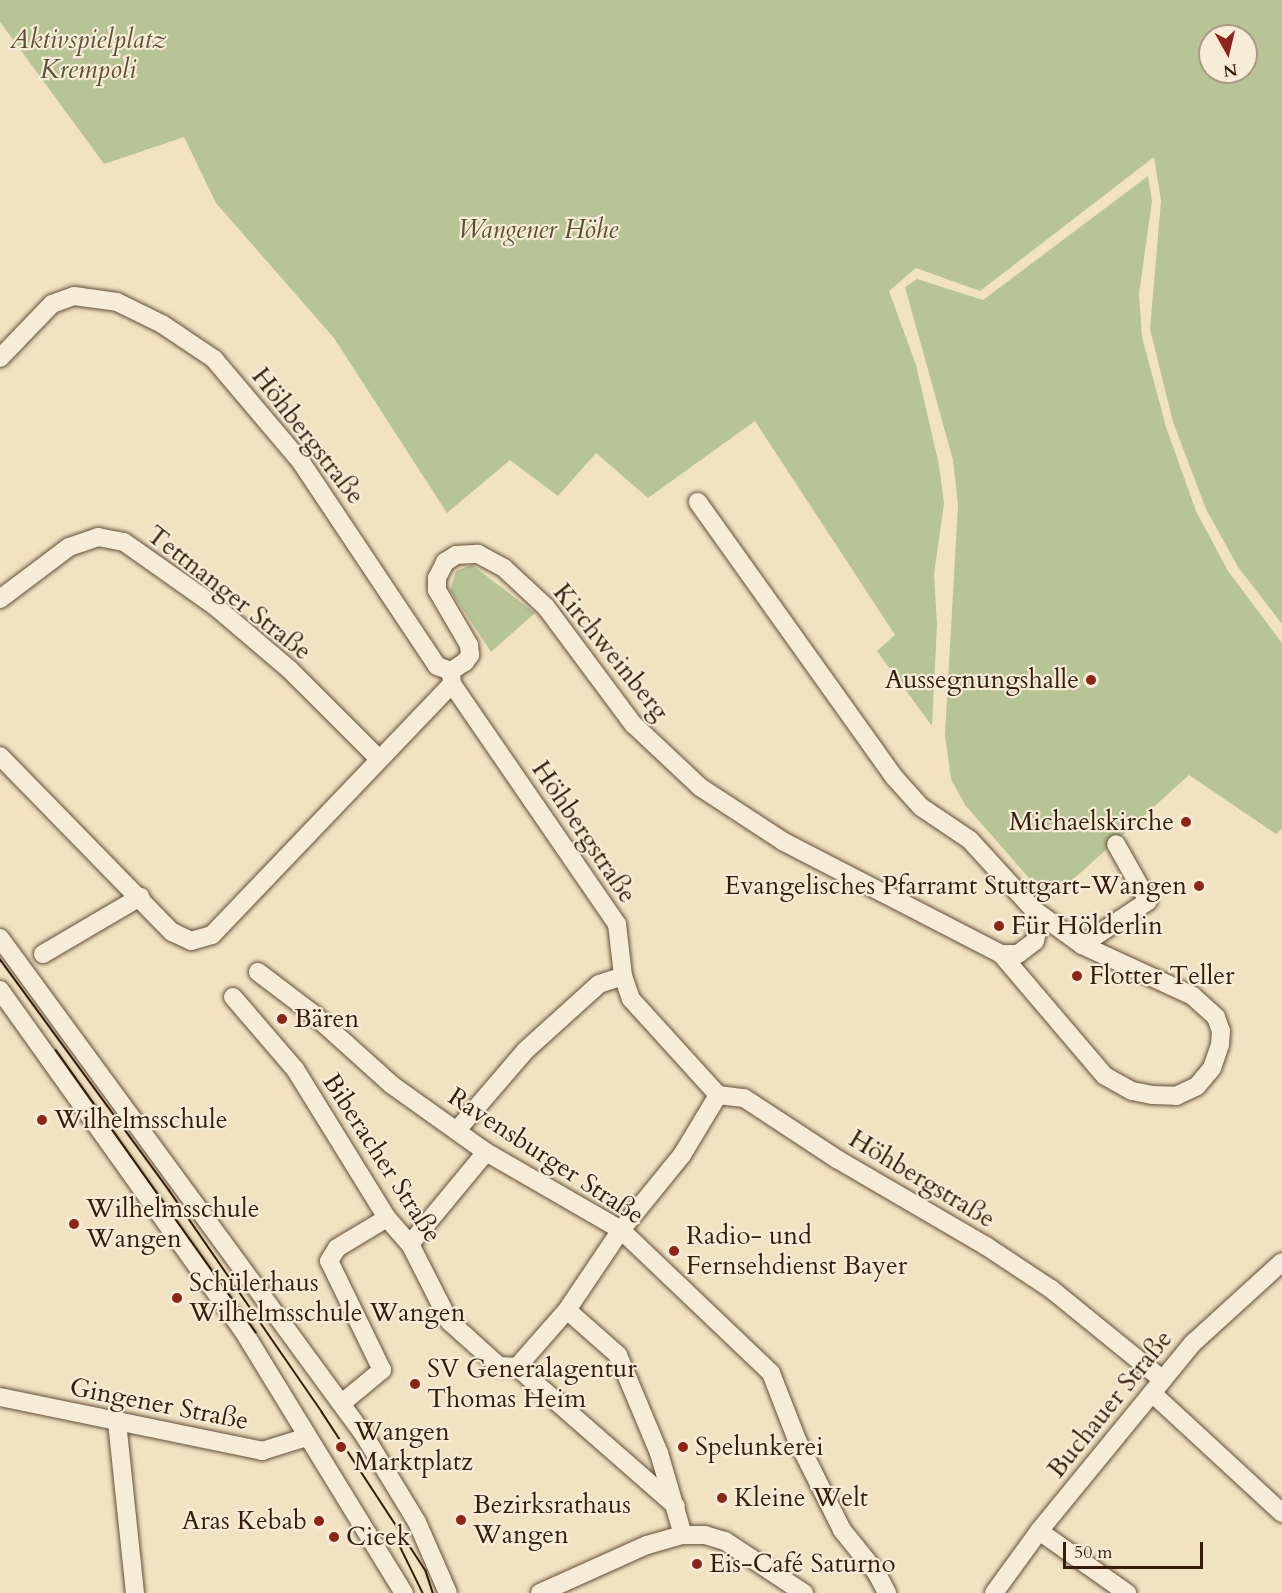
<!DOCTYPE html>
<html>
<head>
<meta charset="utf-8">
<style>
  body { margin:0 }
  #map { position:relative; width:1282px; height:1593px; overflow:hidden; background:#f1e2c2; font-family:Cardo,serif }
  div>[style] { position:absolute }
  .green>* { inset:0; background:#b7c496 }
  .roads { filter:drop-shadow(0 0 2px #654e38) drop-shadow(0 0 2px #654e38) }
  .minor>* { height:18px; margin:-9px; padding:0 9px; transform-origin:9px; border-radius:9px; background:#f6ecd7 }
  .tram>* { height:1.5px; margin:-0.75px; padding:0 0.75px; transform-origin:0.75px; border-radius:0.75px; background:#361d0a }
  .dots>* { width:16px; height:16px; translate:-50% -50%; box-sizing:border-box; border:3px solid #f6ecd7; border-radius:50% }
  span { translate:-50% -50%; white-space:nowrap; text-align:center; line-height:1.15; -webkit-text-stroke:4.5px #f6ecd7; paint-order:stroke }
  .park-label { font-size:26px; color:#5d4f34; font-style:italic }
  .street-label { font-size:26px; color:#361d0a }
  .poi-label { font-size:26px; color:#361d0a }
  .right { translate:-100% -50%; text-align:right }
  .left { translate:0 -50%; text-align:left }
  .north { position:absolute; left:1198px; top:24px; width:60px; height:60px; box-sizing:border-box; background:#f6ecd7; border:2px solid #a99985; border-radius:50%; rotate:172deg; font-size:16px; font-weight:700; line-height:24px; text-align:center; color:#361d0a }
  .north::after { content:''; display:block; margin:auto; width:21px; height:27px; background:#8f2418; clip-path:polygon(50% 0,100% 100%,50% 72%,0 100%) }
  .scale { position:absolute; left:1063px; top:1542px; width:140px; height:27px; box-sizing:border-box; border:3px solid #361d0a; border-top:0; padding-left:8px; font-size:18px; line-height:21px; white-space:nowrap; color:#361d0a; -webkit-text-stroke:4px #f6ecd7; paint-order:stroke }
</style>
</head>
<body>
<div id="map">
  <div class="green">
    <i style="clip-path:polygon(evenodd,0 0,1282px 0,1282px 624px,1238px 567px,1206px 509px,1173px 422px,1150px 329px,1161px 201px,1154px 157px,980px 291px,916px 268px,889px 291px,916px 365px,939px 465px,944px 504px,934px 574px,937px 625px,932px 726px,877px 651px,895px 635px,755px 421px,648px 498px,596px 453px,558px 496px,510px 460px,447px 513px,334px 338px,216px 203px,184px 137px,104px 164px,0 22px,0 0,1210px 36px,1246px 36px,1246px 72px,1210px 72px,1210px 36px)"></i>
    <i style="clip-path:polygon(1148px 176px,1152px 201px,1139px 294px,1142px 337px,1166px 427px,1196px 511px,1228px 571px,1282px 643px,1282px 829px,1276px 834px,1189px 775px,1049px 901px,965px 805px,951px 779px,945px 735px,958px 505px,953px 460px,905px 287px,917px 279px,983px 300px)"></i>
    <i style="clip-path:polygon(472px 565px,535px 613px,491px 652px,450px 590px,456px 571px)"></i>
  </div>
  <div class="roads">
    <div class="minor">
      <i style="left:0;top:358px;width:75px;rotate:-46.1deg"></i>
      <i style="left:52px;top:304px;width:23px;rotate:-20deg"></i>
      <i style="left:74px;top:296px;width:43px;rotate:7.9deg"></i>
      <i style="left:117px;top:302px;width:50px;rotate:26.1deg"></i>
      <i style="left:162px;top:324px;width:63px;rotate:33.9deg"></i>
      <i style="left:214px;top:359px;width:135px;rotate:49.8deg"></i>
      <i style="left:301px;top:462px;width:245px;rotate:56.3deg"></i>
      <i style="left:437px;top:666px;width:15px;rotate:20deg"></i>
      <i style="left:451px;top:671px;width:13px;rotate:86deg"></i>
      <i style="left:452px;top:684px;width:291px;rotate:55.5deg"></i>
      <i style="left:617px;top:924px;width:52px;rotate:83.4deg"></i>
      <i style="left:623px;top:976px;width:24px;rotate:71deg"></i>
      <i style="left:631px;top:999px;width:130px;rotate:47.8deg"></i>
      <i style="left:718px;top:1095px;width:26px;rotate:7deg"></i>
      <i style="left:744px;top:1098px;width:111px;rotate:33.3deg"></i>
      <i style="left:837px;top:1159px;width:173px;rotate:30.3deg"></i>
      <i style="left:986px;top:1246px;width:78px;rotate:33.5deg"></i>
      <i style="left:1051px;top:1289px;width:144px;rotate:39.1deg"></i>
      <i style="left:0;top:599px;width:86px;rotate:-37deg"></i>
      <i style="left:69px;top:547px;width:31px;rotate:-19deg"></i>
      <i style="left:98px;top:537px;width:26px;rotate:11deg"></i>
      <i style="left:124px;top:542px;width:113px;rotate:35.2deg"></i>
      <i style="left:216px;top:607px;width:97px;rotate:40.4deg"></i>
      <i style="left:290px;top:670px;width:126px;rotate:45deg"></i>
      <i style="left:451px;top:671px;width:17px;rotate:-33deg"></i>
      <i style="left:465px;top:662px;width:9px;rotate:-54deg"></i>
      <i style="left:470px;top:655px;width:10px;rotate:-96deg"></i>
      <i style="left:469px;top:645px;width:64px;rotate:-120.2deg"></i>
      <i style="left:437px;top:590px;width:12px;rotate:-90deg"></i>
      <i style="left:437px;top:578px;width:18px;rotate:-63deg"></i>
      <i style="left:445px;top:562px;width:13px;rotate:-32deg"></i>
      <i style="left:456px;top:555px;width:22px;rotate:-3deg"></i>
      <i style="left:478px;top:554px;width:30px;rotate:28deg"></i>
      <i style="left:504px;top:568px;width:57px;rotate:42.9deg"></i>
      <i style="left:546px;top:607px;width:146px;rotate:53.4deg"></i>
      <i style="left:633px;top:724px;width:92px;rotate:43.2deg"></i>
      <i style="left:700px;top:787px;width:100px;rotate:33.2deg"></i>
      <i style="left:784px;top:842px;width:244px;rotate:27.3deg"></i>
      <i style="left:1001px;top:954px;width:160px;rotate:49.6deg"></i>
      <i style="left:1105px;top:1076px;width:31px;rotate:29deg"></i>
      <i style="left:1132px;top:1091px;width:20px;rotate:11deg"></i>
      <i style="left:1152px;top:1095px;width:24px;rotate:2deg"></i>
      <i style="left:1176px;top:1096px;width:23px;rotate:-25deg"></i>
      <i style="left:1197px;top:1086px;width:23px;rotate:-50deg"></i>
      <i style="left:1212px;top:1068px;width:24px;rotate:-71deg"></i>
      <i style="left:1220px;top:1045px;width:14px;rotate:-86deg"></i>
      <i style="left:1221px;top:1031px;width:15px;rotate:-110deg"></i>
      <i style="left:1216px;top:1017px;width:31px;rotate:-138deg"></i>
      <i style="left:1193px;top:996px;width:122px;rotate:-155.3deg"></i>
      <i style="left:1082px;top:945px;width:61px;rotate:-143.7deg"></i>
      <i style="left:1033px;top:909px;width:93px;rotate:-132.4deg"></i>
      <i style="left:970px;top:840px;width:59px;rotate:-146deg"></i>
      <i style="left:921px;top:807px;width:40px;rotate:-132deg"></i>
      <i style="left:894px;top:777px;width:338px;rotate:-125.5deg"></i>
      <i style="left:0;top:756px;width:246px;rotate:45.7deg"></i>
      <i style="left:172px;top:932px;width:21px;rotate:25deg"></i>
      <i style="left:191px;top:941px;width:22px;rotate:-16deg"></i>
      <i style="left:212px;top:935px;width:347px;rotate:-46.3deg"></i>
      <i style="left:0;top:938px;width:616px;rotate:53.78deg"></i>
      <i style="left:364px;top:1435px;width:102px;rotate:58.7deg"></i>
      <i style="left:417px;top:1522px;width:77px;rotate:66.4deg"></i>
      <i style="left:1082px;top:945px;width:79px;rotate:-33.7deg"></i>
      <i style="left:1148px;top:901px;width:65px;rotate:-119.3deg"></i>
      <i style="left:43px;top:954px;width:113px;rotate:-30.4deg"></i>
      <i style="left:1001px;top:954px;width:17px"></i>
      <i style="left:1018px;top:954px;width:21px;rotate:-37deg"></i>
      <i style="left:1035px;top:941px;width:13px;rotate:-77deg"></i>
      <i style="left:1038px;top:928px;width:20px;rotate:-105deg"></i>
      <i style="left:258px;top:972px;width:68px;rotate:37.2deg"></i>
      <i style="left:312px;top:1013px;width:108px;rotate:42deg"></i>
      <i style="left:392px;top:1085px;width:115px;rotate:35.5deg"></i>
      <i style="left:486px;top:1152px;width:156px;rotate:30deg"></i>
      <i style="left:621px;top:1230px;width:207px;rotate:43.6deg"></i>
      <i style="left:771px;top:1373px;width:72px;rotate:68.8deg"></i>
      <i style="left:797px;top:1440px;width:101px;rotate:63.4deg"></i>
      <i style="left:842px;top:1530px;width:54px;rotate:51deg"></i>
      <i style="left:876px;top:1572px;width:24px;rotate:62deg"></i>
      <i style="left:0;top:990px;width:417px;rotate:54.5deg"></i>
      <i style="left:242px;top:1329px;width:310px;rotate:58.5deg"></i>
      <i style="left:233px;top:997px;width:95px;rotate:49.3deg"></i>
      <i style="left:295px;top:1069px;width:175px;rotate:58.3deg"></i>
      <i style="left:387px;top:1218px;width:35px;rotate:49deg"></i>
      <i style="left:410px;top:1244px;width:86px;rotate:63.1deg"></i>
      <i style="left:449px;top:1321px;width:67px;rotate:42deg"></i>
      <i style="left:499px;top:1366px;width:18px;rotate:3deg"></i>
      <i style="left:517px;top:1367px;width:211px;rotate:41.2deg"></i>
      <i style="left:458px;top:1129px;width:104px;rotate:-49.3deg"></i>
      <i style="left:526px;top:1050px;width:98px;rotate:-42.1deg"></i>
      <i style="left:599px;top:984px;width:25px;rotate:-18deg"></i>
      <i style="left:410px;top:1244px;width:119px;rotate:-50.4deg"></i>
      <i style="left:567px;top:1310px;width:68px;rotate:41.4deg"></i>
      <i style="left:618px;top:1355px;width:106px;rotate:67.3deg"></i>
      <i style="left:659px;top:1453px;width:85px;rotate:73.7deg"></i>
      <i style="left:517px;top:1367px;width:76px;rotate:-48.7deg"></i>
      <i style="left:567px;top:1310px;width:97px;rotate:-56deg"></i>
      <i style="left:621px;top:1230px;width:97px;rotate:-50.9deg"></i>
      <i style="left:682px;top:1155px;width:70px;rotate:-59deg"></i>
      <i style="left:1152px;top:1393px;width:177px;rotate:42.7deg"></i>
      <i style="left:0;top:1397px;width:268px;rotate:11.6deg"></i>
      <i style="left:262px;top:1451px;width:47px;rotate:-17.3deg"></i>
      <i style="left:342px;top:1403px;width:52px;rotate:-39.5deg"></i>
      <i style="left:382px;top:1370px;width:121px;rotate:-115.9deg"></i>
      <i style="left:329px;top:1261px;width:15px;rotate:-58deg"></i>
      <i style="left:337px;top:1248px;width:58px;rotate:-31deg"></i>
      <i style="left:117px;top:1422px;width:172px;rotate:84deg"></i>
      <i style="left:1039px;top:1531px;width:108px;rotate:35.2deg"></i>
      <i style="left:540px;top:1593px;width:117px;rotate:-24.2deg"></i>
      <i style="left:647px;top:1545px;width:37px;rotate:-16deg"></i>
      <i style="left:683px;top:1535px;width:22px"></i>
      <i style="left:705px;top:1535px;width:21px;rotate:17deg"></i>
      <i style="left:725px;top:1541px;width:95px;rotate:33.4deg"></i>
      <i style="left:994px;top:1593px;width:77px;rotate:-54deg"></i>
      <i style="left:1039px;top:1531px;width:243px;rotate:-50.7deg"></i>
      <i style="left:1193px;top:1343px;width:120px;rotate:-42.3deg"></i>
    </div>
  </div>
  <div class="tram">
    <i style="left:0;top:959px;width:286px;rotate:53.8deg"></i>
    <i style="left:169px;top:1190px;width:270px;rotate:55.4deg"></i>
    <i style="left:322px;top:1412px;width:190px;rotate:56.8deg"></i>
    <i style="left:426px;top:1571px;width:23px;rotate:72deg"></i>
    <i style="left:56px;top:1050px;width:346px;rotate:54.7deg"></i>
    <i style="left:400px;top:1546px;width:52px;rotate:63.9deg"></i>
  </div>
  <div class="dots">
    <i style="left:1091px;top:680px;background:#8f2418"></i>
    <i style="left:1186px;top:822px;background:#8f2418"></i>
    <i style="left:1199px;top:886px;background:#8f2418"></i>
    <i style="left:999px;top:926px;background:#8f2418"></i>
    <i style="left:1077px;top:976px;background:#8f2418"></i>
    <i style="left:282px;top:1019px;background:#8f2418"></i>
    <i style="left:42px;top:1120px;background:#8f2418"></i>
    <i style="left:74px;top:1224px;background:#8f2418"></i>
    <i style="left:674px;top:1251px;background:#8f2418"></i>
    <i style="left:177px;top:1298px;background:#8f2418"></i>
    <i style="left:415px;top:1384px;background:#8f2418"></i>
    <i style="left:341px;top:1447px;background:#8f2418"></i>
    <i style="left:683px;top:1447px;background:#8f2418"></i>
    <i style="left:722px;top:1498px;background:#8f2418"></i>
    <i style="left:461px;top:1520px;background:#8f2418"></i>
    <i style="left:319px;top:1521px;background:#8f2418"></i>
    <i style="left:334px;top:1537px;background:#8f2418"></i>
    <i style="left:697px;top:1564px;background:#8f2418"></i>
  </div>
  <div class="park-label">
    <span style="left:88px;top:55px">Aktivspielplatz<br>Krempoli</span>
    <span style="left:538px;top:230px">Wangener Höhe</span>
  </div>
  <div class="street-label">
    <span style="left:308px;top:436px;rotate:52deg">Höhbergstraße</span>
    <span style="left:229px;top:593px;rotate:38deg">Tettnanger Straße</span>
    <span style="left:611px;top:652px;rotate:51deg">Kirchweinberg</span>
    <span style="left:584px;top:832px;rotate:56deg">Höhbergstraße</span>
    <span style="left:546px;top:1156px;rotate:33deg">Ravensburger Straße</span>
    <span style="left:382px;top:1158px;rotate:57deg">Biberacher Straße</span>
    <span style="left:922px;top:1179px;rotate:31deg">Höhbergstraße</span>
    <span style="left:159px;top:1404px;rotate:11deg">Gingener Straße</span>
    <span style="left:1110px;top:1404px;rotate:-51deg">Buchauer Straße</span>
  </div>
  <div class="poi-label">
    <span class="right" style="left:1079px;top:680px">Aussegnungshalle</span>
    <span class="right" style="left:1174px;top:822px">Michaelskirche</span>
    <span class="right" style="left:1187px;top:886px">Evangelisches Pfarramt Stuttgart-Wangen</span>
    <span class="left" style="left:1011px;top:926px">Für Hölderlin</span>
    <span class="left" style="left:1089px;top:976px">Flotter Teller</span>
    <span class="left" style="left:294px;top:1019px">Bären</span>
    <span class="left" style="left:54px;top:1120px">Wilhelmsschule</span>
    <span class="left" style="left:86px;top:1224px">Wilhelmsschule<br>Wangen</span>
    <span class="left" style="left:686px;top:1251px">Radio- und<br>Fernsehdienst Bayer</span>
    <span class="left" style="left:189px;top:1298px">Schülerhaus<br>Wilhelmsschule Wangen</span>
    <span class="left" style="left:427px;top:1384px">SV Generalagentur<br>Thomas Heim</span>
    <span class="left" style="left:354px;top:1447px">Wangen<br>Marktplatz</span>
    <span class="left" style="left:695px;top:1447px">Spelunkerei</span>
    <span class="left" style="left:734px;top:1498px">Kleine Welt</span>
    <span class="left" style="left:473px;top:1520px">Bezirksrathaus<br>Wangen</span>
    <span class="right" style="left:307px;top:1521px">Aras Kebab</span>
    <span class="left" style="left:346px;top:1537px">Cicek</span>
    <span class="left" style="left:709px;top:1564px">Eis-Café Saturno</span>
  </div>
  <div class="north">N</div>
  <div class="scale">50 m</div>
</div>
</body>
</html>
